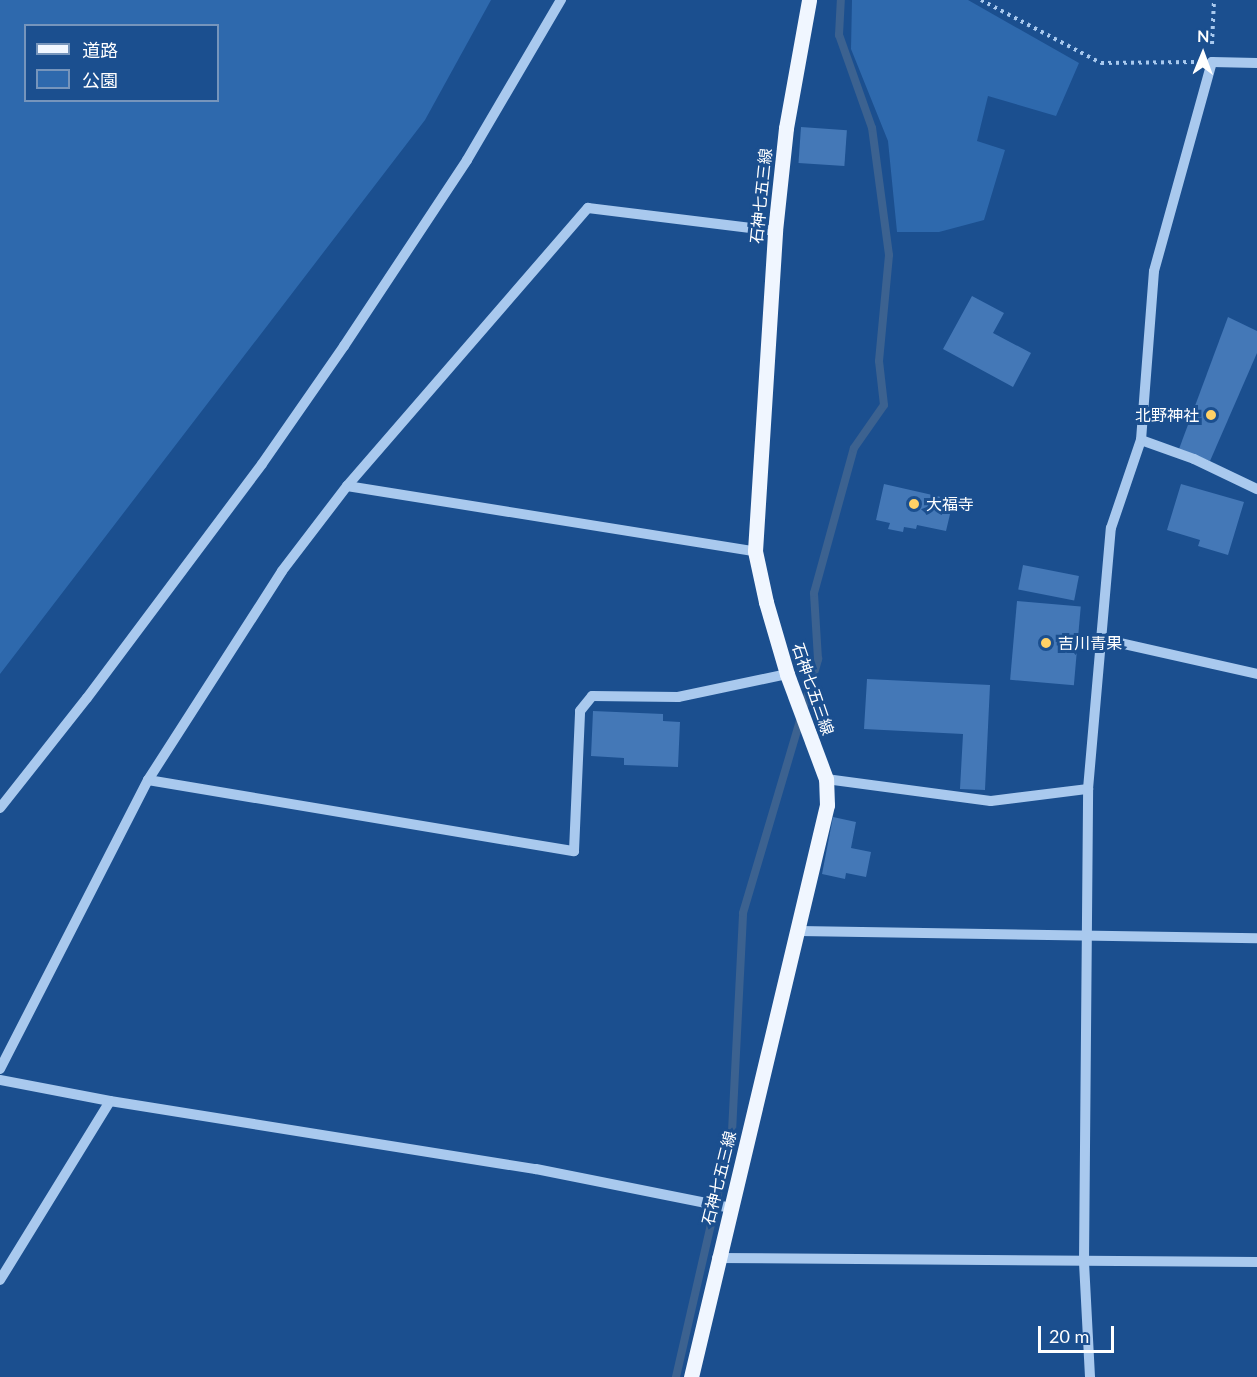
<!DOCTYPE html>
<html>
<head>
<meta charset="utf-8">
<style>
  body { margin:0 }
  #map { position:relative; width:1257px; height:1377px; overflow:hidden; background:#1b4f8f; font-family:Lato,"Noto Sans JP",sans-serif }
  div>[style] { position:absolute }
  .green>* { inset:0; background:#2e69ad }
  .stream>* { height:8px; margin:-4px; padding:0 4px; transform-origin:4px; border-radius:4px; background:#3c6290 }
  .building>* { inset:0; background:#4478b7; transform-origin:0 0 }
  .path>* { height:4px; margin-top:-2px; transform-origin:0; background:repeating-linear-gradient(90deg,#a9c9ee 0 3px,transparent 0 7.5px) }
  .minor>* { height:10px; margin:-5px; padding:0 5px; transform-origin:5px; border-radius:5px; background:#a9c9ee }
  .major>* { height:15px; margin:-7.5px; padding:0 7.5px; transform-origin:7.5px; border-radius:7.5px; background:#f0f6ff }
  .dots>* { width:16px; height:16px; translate:-50% -50%; box-sizing:border-box; border:3px solid #1b4f8f; border-radius:50% }
  span { translate:-50% -50%; white-space:nowrap; text-align:center; line-height:1.15; -webkit-text-stroke:6px #1b4f8f; paint-order:stroke }
  .street-label { font-size:16px; color:#fff }
  .poi-label { font-size:16px; color:#fff }
  .right { translate:-100% -50%; text-align:right }
  .left { translate:0 -50%; text-align:left }
  .legend { position:absolute; left:24px; top:24px; width:195px; height:78px; box-sizing:border-box; background:#1b4f8f; border:2px solid #7695bc; margin:0; padding:8px 10px; list-style:none; font-size:18px; color:#fff }
  .legend li { display:flex; align-items:center; gap:12px; height:30px }
  .legend b { width:30px; border:2px solid #7695bc }
  .north { position:absolute; left:1173px; top:24px; width:60px; height:60px; -webkit-text-stroke:4px #1b4f8f; paint-order:stroke; rotate:1deg; font-size:16px; font-weight:700; line-height:24px; text-align:center; color:#fff }
  .north::after { content:''; display:block; margin:auto; width:21px; height:27px; background:#fff; clip-path:polygon(50% 0,100% 100%,50% 72%,0 100%) }
  .scale { position:absolute; left:1038px; top:1326px; width:76px; height:27px; box-sizing:border-box; border:3px solid #fff; border-top:0; padding-left:8px; font-size:18px; line-height:21px; white-space:nowrap; color:#fff; -webkit-text-stroke:4px #1b4f8f; paint-order:stroke }
</style>
</head>
<body>
<div id="map">
  <div class="green">
    <i style="clip-path:polygon(evenodd,0 0,491px 0,425px 120px,0 674px,0 0,26px 26px,218px 26px,218px 100px,26px 100px,26px 26px)"></i>
    <i style="clip-path:polygon(852px 0,968px 0,1079px 63px,1056px 116px,988px 96px,977px 141px,1005px 150px,984px 220px,939px 232px,897px 232px,888px 141px,851px 49px)"></i>
  </div>
  <div class="stream">
    <i style="left:676px;top:1377px;width:251px;rotate:-77.1deg"></i>
    <i style="left:732px;top:1132px;width:219px;rotate:-87.1deg"></i>
    <i style="left:743px;top:913px;width:265px;rotate:-73.5deg"></i>
    <i style="left:818px;top:659px;width:66px;rotate:-93.5deg"></i>
    <i style="left:814px;top:593px;width:150px;rotate:-74.6deg"></i>
    <i style="left:854px;top:448px;width:52px;rotate:-55.1deg"></i>
    <i style="left:884px;top:405px;width:44px;rotate:-96.5deg"></i>
    <i style="left:879px;top:361px;width:106px;rotate:-84.6deg"></i>
    <i style="left:889px;top:255px;width:128px;rotate:-97.6deg"></i>
    <i style="left:872px;top:128px;width:99px;rotate:-109.5deg"></i>
    <i style="left:839px;top:35px;width:35px;rotate:-87deg"></i>
  </div>
  <div class="building">
    <i style="left:801px;top:127px;width:46px;height:36px;rotate:4deg"></i>
    <i style="clip-path:polygon(972px 296px,1004px 313px,993px 333px,1031px 353px,1013px 387px,943px 349px)"></i>
    <i style="clip-path:polygon(1228px 317px,1257px 331px,1257px 353px,1210px 461px,1179px 449px)"></i>
    <i style="clip-path:polygon(884px 484px,950px 499px,947px 510px,951px 510px,946px 531px,917px 525px,916px 529px,904px 527px,903px 532px,888px 529px,890px 523px,876px 520px)"></i>
    <i style="clip-path:polygon(1181px 484px,1244px 502px,1228px 555px,1198px 546px,1200px 540px,1167px 530px)"></i>
    <i style="left:1023px;top:565px;width:57px;height:25px;rotate:11deg"></i>
    <i style="left:1017px;top:601px;width:64px;height:79px;rotate:5deg"></i>
    <i style="clip-path:polygon(867px 679px,990px 685px,985px 790px,960px 789px,963px 734px,864px 729px)"></i>
    <i style="clip-path:polygon(593px 711px,663px 714px,663px 721px,680px 722px,678px 767px,624px 765px,624px 758px,591px 756px)"></i>
    <i style="clip-path:polygon(833px 817px,856px 822px,851px 848px,871px 852px,866px 877px,846px 873px,845px 879px,822px 874px)"></i>
  </div>
  <div class="path">
    <i style="left:981px;top:0;width:136px;rotate:27.7deg"></i>
    <i style="left:1101px;top:63px;width:95px;rotate:-0.6deg"></i>
    <i style="left:1212px;top:44px;width:44px;rotate:-87.4deg"></i>
  </div>
  <div class="minor">
    <i style="left:1141px;top:440px;width:56px;rotate:19.7deg"></i>
    <i style="left:1194px;top:459px;width:70px;rotate:25.5deg"></i>
    <i style="left:347px;top:486px;width:413px;rotate:9.1deg"></i>
    <i style="left:1102px;top:639px;width:159px;rotate:12.7deg"></i>
    <i style="left:826px;top:779px;width:166px;rotate:7.6deg"></i>
    <i style="left:991px;top:801px;width:98px;rotate:-7.1deg"></i>
    <i style="left:148px;top:780px;width:432px;rotate:9.5deg"></i>
    <i style="left:574px;top:851px;width:140px;rotate:-87.5deg"></i>
    <i style="left:580px;top:711px;width:19px;rotate:-51deg"></i>
    <i style="left:592px;top:696px;width:86px;rotate:0.7deg"></i>
    <i style="left:678px;top:697px;width:111px;rotate:-11.9deg"></i>
    <i style="left:0;top:808px;width:140px;rotate:-51.7deg"></i>
    <i style="left:87px;top:698px;width:292px;rotate:-53.2deg"></i>
    <i style="left:262px;top:464px;width:144px;rotate:-55.2deg"></i>
    <i style="left:344px;top:346px;width:223px;rotate:-56.5deg"></i>
    <i style="left:467px;top:160px;width:186px;rotate:-59.6deg"></i>
    <i style="left:799px;top:931px;width:458px;rotate:0.9deg"></i>
    <i style="left:0;top:1069px;width:325px;rotate:-62.9deg"></i>
    <i style="left:148px;top:780px;width:248px;rotate:-57.3deg"></i>
    <i style="left:282px;top:571px;width:107px;rotate:-52.6deg"></i>
    <i style="left:347px;top:486px;width:368px;rotate:-49.1deg"></i>
    <i style="left:588px;top:208px;width:188px;rotate:7deg"></i>
    <i style="left:0;top:1080px;width:112px;rotate:10.8deg"></i>
    <i style="left:110px;top:1101px;width:431px;rotate:9.1deg"></i>
    <i style="left:536px;top:1169px;width:199px;rotate:11.3deg"></i>
    <i style="left:717px;top:1258px;width:540px;rotate:0.42deg"></i>
    <i style="left:0;top:1280px;width:210px;rotate:-58.4deg"></i>
    <i style="left:1090px;top:1377px;width:115px;rotate:-93deg"></i>
    <i style="left:1084px;top:1262px;width:473px;rotate:-89.5deg"></i>
    <i style="left:1088px;top:789px;width:262px;rotate:-85deg"></i>
    <i style="left:1111px;top:528px;width:93px;rotate:-71.2deg"></i>
    <i style="left:1141px;top:440px;width:169px;rotate:-85.6deg"></i>
    <i style="left:1154px;top:271px;width:217px;rotate:-74.5deg"></i>
    <i style="left:1212px;top:62px;width:45px;rotate:1.3deg"></i>
  </div>
  <div class="major">
    <i style="left:691px;top:1377px;width:588px;rotate:-76.63deg"></i>
    <i style="left:827px;top:805px;width:26px;rotate:-92deg"></i>
    <i style="left:826px;top:779px;width:112px;rotate:-110.4deg"></i>
    <i style="left:787px;top:674px;width:75px;rotate:-106.3deg"></i>
    <i style="left:766px;top:602px;width:52px;rotate:-102.2deg"></i>
    <i style="left:755px;top:551px;width:321px;rotate:-86.4deg"></i>
    <i style="left:775px;top:231px;width:104px;rotate:-83.9deg"></i>
    <i style="left:786px;top:128px;width:130px;rotate:-79.8deg"></i>
  </div>
  <div class="dots">
    <i style="left:1211px;top:415px;background:#ffd166"></i>
    <i style="left:914px;top:504px;background:#ffd166"></i>
    <i style="left:1046px;top:643px;background:#ffd166"></i>
  </div>
  <div class="street-label">
    <span style="left:761px;top:196px;rotate:-84deg">石神七五三線</span>
    <span style="left:813px;top:689px;rotate:71deg">石神七五三線</span>
    <span style="left:719px;top:1178px;rotate:-76deg">石神七五三線</span>
  </div>
  <div class="poi-label">
    <span class="right" style="left:1199px;top:415px">北野神社</span>
    <span class="left" style="left:926px;top:504px">大福寺</span>
    <span class="left" style="left:1058px;top:643px">吉川青果</span>
  </div>
  <ul class="legend">
  <li><b style="height:8px;background:#f0f6ff"></b>道路</li>
  <li><b style="height:16px;background:#2e69ad"></b>公園</li>
  </ul>
  <div class="north">N</div>
  <div class="scale">20 m</div>
</div>
</body>
</html>
